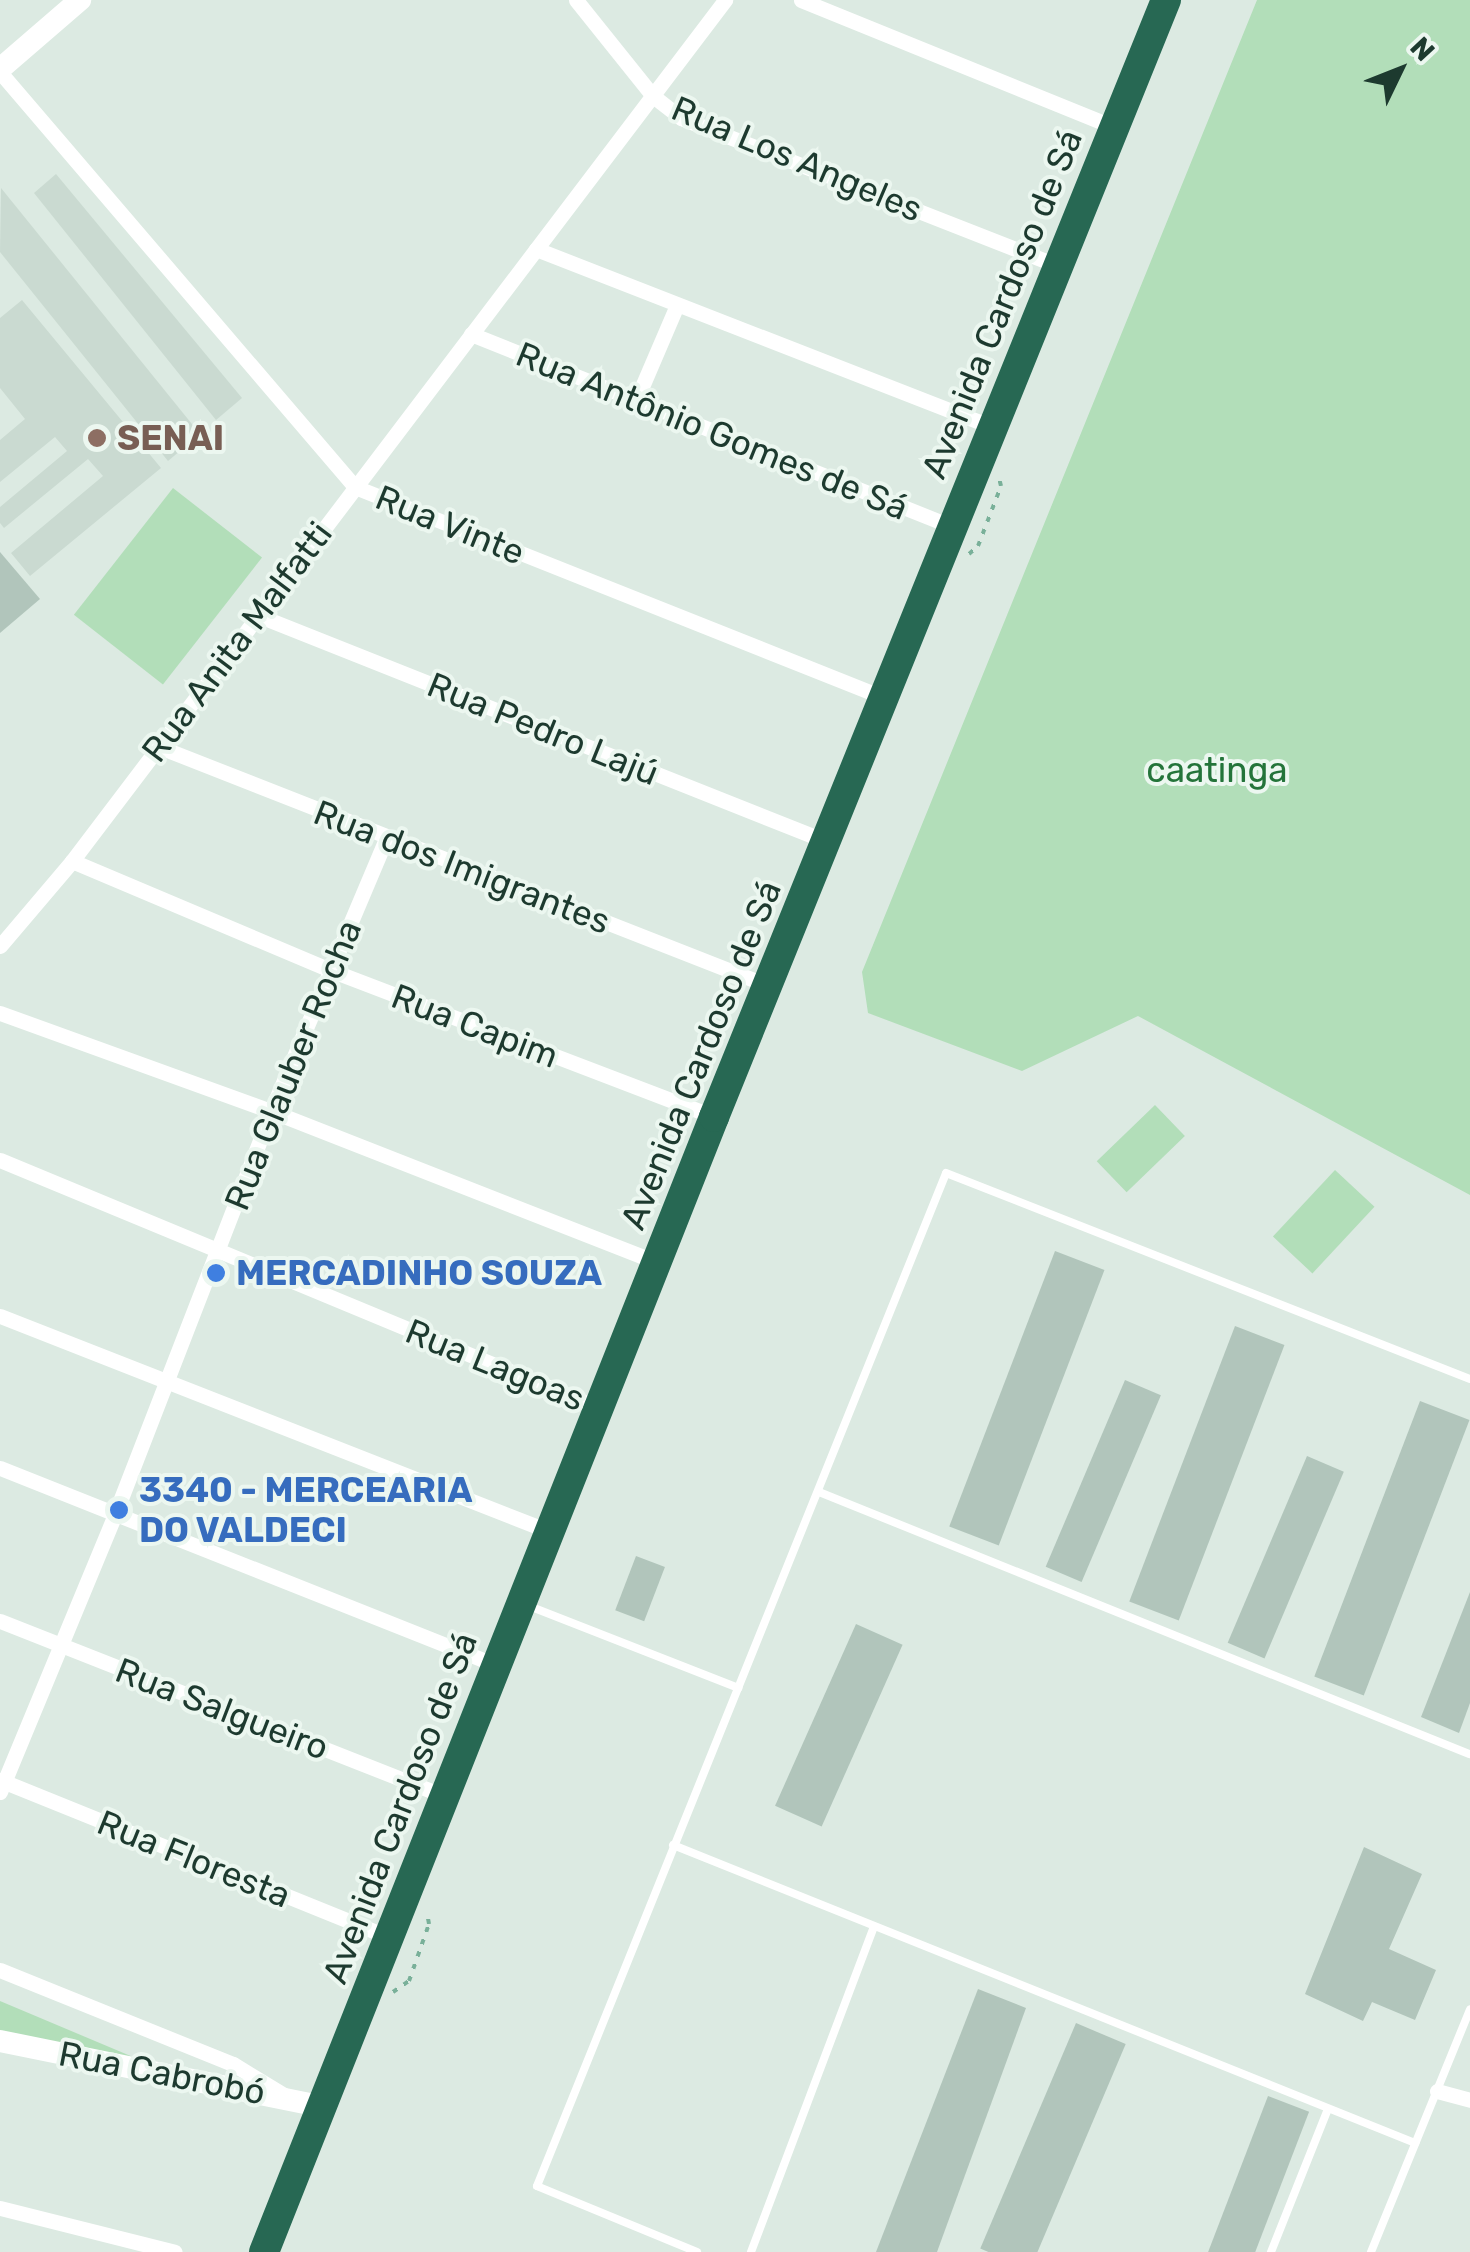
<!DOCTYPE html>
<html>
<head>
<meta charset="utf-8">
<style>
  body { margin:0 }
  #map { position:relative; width:1470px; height:2252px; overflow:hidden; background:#dceae2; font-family:Rubik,sans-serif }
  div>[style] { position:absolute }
  .built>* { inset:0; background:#cadad1 }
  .green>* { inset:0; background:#b2deb9; transform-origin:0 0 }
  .building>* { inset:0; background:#b1c5bb; transform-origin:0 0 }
  .path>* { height:4px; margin-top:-2px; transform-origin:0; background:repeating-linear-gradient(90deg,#79b099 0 5px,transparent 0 13px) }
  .lane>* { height:8px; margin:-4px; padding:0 4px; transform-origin:4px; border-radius:4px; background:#fff }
  .street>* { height:15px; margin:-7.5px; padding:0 7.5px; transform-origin:7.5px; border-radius:7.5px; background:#fff }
  .secondary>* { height:22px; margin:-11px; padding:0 11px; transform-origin:11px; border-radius:11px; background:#fff }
  .highway>* { height:30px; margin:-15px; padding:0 15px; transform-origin:15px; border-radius:15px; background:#276853 }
  .dots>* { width:28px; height:28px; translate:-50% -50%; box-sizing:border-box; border:5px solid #ecf7f0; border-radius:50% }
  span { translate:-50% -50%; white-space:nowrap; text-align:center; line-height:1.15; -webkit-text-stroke:8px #ecf7f0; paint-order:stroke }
  .street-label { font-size:35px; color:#1d3a2f }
  .education-label { font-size:35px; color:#785e54; font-weight:700 }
  .left { translate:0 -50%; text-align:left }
  .park-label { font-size:35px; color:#24743a }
  .shop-label { font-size:35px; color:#366cbe; font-weight:700 }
  .north { position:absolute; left:1350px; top:20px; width:100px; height:100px; -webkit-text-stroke:8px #ecf7f0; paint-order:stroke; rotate:47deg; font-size:28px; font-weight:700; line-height:40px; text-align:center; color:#1d3a2f }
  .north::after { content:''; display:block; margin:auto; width:35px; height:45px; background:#1d3a2f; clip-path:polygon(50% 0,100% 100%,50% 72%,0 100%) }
</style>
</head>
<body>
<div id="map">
  <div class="built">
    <i style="clip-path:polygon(56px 174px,242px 398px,216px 420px,34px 193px)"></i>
    <i style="clip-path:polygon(1px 188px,200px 434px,168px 461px,0 252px)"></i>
    <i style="clip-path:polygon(22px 300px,161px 468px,30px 576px,11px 553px,103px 476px,88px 459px,4px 528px,0 523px,0 507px,67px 451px,55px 437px,0 482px,0 440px,25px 419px,0 388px,0 318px)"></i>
  </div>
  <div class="green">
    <i style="clip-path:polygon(1257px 0,1470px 0,1470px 1195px,1138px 1016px,1022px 1071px,868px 1013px,862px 972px)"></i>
    <i style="left:173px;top:488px;width:113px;height:161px;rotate:38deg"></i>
    <i style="left:1155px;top:1105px;width:43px;height:81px;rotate:46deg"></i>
    <i style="left:1335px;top:1170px;width:54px;height:91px;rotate:43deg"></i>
    <i style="clip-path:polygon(0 2001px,171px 2073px,0 2034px)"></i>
  </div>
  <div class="building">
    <i style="clip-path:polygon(0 552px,40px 599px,0 633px)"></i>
    <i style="left:1055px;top:1251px;width:53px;height:295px;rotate:21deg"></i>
    <i style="left:1235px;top:1326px;width:53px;height:295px;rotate:21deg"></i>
    <i style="left:1125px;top:1380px;width:39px;height:203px;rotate:23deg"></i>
    <i style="left:1420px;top:1401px;width:53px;height:295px;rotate:21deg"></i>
    <i style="left:1307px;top:1456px;width:40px;height:203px;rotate:23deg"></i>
    <i style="left:636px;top:1556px;width:31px;height:58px;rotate:21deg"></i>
    <i style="clip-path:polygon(1470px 1592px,1470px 1703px,1459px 1733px,1421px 1717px)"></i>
    <i style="left:856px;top:1624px;width:51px;height:199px;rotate:24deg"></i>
    <i style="clip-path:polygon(1364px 1847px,1422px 1874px,1389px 1949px,1436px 1970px,1415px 2020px,1372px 2002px,1363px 2021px,1305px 1994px)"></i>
    <i style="clip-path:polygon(978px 1989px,1026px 2008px,937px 2252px,876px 2252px)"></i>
    <i style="left:1076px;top:2023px;width:54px;height:245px;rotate:23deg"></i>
    <i style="left:1268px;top:2096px;width:44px;height:168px;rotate:21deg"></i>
  </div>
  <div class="path">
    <i style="left:969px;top:554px;width:12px;rotate:-42deg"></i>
    <i style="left:978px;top:546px;width:64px;rotate:-69deg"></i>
    <i style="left:1001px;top:486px;width:8px;rotate:-104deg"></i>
    <i style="left:393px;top:1992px;width:19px;rotate:-35deg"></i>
    <i style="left:409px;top:1981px;width:60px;rotate:-70.7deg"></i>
    <i style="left:429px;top:1924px;width:11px;rotate:-100deg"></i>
  </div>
  <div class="lane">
    <i style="left:819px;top:1492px;width:701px;rotate:21.95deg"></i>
    <i style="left:529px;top:1606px;width:225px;rotate:21.4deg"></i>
    <i style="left:673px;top:1845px;width:800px;rotate:21.88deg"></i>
    <i style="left:697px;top:2252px;width:173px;rotate:-157.6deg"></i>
    <i style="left:537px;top:2186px;width:1092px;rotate:-68.01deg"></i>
    <i style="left:946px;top:1173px;width:563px;rotate:21.46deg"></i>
    <i style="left:751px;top:2252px;width:348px;rotate:-69.3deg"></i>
    <i style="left:1271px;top:2252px;width:154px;rotate:-68.3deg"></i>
    <i style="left:1371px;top:2252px;width:262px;rotate:-67.8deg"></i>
  </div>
  <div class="street">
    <i style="left:576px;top:0;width:123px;rotate:51.3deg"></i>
    <i style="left:653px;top:96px;width:36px;rotate:38deg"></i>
    <i style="left:681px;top:118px;width:404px;rotate:21.4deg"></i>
    <i style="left:801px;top:0;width:337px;rotate:22.1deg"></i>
    <i style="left:0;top:72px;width:546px;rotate:49.46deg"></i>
    <i style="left:355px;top:487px;width:570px;rotate:21.71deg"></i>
    <i style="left:536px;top:249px;width:490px;rotate:21.3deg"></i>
    <i style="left:471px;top:334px;width:519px;rotate:21.82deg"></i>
    <i style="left:635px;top:403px;width:107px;rotate:-66.8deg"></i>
    <i style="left:257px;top:615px;width:614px;rotate:21.68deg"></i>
    <i style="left:157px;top:746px;width:657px;rotate:21.41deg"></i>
    <i style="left:72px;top:861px;width:280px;rotate:22.9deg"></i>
    <i style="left:330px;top:970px;width:411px;rotate:20.9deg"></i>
    <i style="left:0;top:946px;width:111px;rotate:-49.7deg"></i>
    <i style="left:72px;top:861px;width:1081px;rotate:-52.82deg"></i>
    <i style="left:0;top:1013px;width:288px;rotate:19.9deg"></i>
    <i style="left:271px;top:1111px;width:414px;rotate:21.4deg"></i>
    <i style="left:0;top:1160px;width:651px;rotate:22.5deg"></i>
    <i style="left:0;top:1316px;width:592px;rotate:21.41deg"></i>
    <i style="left:0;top:1468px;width:534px;rotate:21.66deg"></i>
    <i style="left:0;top:1621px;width:477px;rotate:21.5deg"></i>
    <i style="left:0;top:1780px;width:419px;rotate:22deg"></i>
    <i style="left:0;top:1792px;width:301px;rotate:-67.5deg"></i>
    <i style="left:115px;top:1514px;width:432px;rotate:-68.8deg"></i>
    <i style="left:271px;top:1111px;width:295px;rotate:-67.1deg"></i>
    <i style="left:0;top:1970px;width:251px;rotate:22deg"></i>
    <i style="left:233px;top:2064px;width:60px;rotate:31.3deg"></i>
    <i style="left:1437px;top:2091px;width:34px;rotate:15deg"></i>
    <i style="left:0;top:2208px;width:180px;rotate:14.1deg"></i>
  </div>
  <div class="secondary">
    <i style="left:0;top:69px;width:106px;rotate:-40.8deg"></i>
    <i style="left:0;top:2041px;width:331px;rotate:11.5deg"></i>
  </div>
  <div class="highway">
    <i style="left:264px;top:2252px;width:1221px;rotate:-68.37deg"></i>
    <i style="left:714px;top:1117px;width:1205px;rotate:-67.97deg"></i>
  </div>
  <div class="dots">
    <i style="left:97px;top:438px;background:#8d6e63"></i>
    <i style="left:216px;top:1273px;background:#3f7fe0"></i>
    <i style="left:119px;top:1510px;background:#3f7fe0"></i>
  </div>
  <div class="street-label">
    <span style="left:797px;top:159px;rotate:23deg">Rua Los Angeles</span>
    <span style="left:1002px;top:304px;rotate:-68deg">Avenida Cardoso de Sá</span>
    <span style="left:712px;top:431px;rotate:22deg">Rua Antônio Gomes de Sá</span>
    <span style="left:450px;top:525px;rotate:22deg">Rua Vinte</span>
    <span style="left:237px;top:642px;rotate:-53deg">Rua Anita Malfatti</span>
    <span style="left:543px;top:729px;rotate:22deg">Rua Pedro Lajú</span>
    <span style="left:462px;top:867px;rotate:21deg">Rua dos Imigrantes</span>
    <span style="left:475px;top:1026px;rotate:21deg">Rua Capim</span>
    <span style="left:701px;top:1055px;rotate:-68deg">Avenida Cardoso de Sá</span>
    <span style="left:293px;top:1065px;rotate:-68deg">Rua Glauber Rocha</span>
    <span style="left:495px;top:1365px;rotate:22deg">Rua Lagoas</span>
    <span style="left:222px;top:1709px;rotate:21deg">Rua Salgueiro</span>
    <span style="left:400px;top:1808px;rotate:-69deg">Avenida Cardoso de Sá</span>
    <span style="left:194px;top:1859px;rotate:22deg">Rua Floresta</span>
    <span style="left:162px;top:2073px;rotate:11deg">Rua Cabrobó</span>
  </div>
  <div class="education-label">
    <span class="left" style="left:117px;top:438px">SENAI</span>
  </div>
  <div class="park-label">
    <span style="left:1217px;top:770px">caatinga</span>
  </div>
  <div class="shop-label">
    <span class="left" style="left:236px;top:1273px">MERCADINHO SOUZA</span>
    <span class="left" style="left:139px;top:1510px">3340 - MERCEARIA<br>DO VALDECI</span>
  </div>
  <div class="north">N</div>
</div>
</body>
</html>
